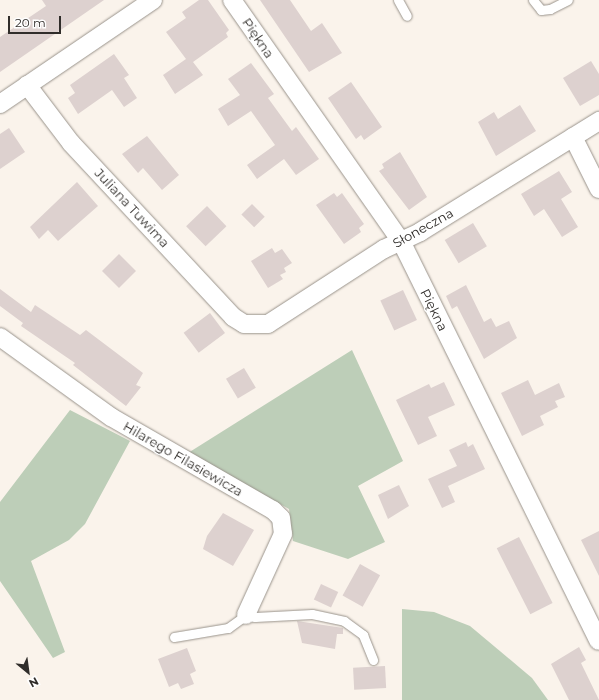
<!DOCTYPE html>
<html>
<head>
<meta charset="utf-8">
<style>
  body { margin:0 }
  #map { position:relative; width:599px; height:700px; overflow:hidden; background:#faf3eb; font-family:Montserrat,sans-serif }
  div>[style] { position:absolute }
  .green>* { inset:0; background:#bdceb8 }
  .building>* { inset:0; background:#ddd1cf; transform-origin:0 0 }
  .roads { filter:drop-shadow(0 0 1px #99938b) drop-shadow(0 0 1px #99938b) }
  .service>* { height:9px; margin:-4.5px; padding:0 4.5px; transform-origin:4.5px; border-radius:4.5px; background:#fff }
  .minor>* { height:18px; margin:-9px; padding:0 9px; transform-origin:9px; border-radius:9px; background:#fff }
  span { translate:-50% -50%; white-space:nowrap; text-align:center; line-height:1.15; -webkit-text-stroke:3px #fff; paint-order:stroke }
  .street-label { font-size:13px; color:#302d2a }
  .north { position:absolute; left:8px; top:652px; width:40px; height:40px; -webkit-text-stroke:3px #fff; paint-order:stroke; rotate:151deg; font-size:11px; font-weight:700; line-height:16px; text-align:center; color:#302d2a }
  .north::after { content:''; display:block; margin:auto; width:14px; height:18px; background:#302d2a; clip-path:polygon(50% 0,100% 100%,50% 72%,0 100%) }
  .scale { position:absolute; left:8px; top:16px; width:53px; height:18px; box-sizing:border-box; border:2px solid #302d2a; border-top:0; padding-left:5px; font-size:12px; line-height:14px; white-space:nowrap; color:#302d2a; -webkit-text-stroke:3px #fff; paint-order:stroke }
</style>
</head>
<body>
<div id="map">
  <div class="green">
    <i style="clip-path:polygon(352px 350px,403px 461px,358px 486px,385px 542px,348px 559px,293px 541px,289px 509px,188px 453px)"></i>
    <i style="clip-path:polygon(70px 410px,130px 441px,85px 524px,69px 540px,31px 561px,65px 652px,53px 658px,0 581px,0 502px)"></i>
    <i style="clip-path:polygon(402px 609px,434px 612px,470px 626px,532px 678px,548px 700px,402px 700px)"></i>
  </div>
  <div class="building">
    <i style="clip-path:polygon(42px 0,104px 0,0 72px,0 37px,46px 6px)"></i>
    <i style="clip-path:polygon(199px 0,208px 0,229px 30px,226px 33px,228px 37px,193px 62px,203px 75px,175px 94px,163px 75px,186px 59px,166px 32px,186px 18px,182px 12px)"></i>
    <i style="clip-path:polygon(260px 0,290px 0,311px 31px,322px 23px,342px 53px,309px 72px)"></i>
    <i style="clip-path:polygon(114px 54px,129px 75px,124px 78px,137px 98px,124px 107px,112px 90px,78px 114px,68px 98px,75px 93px,70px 85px)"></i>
    <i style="clip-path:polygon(591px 61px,599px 74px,599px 95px,580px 106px,563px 78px)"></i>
    <i style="clip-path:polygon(251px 63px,274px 94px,268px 98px,292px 131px,296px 127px,319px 159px,296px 175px,284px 159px,257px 179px,247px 165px,275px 145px,251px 111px,228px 126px,218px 109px,240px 95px,228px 79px)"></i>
    <i style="clip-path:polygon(351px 82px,382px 127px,364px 140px,361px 135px,356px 139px,328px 98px)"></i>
    <i style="clip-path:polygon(520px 105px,536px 131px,496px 156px,478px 122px,494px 112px,498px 119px)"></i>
    <i style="clip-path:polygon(9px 128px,25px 152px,0 169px,0 134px)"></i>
    <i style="clip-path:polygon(147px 136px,179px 175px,162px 190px,143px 168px,138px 173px,122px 154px)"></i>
    <i style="clip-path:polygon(400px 152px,427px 197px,409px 210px,379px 171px,384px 168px,382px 164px)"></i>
    <i style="clip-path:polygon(559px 171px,572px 192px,561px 199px,578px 227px,562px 237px,544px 209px,534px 216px,521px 194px)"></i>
    <i style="clip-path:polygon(77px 182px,98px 206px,58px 241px,48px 230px,39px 239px,30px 227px)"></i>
    <i style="clip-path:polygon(334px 193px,337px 197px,342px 193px,364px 224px,359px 228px,361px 232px,344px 244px,316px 205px)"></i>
    <i style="left:252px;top:204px;width:18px;height:15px;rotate:45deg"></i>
    <i style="left:207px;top:206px;width:28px;height:29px;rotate:46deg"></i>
    <i style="left:473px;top:223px;width:27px;height:33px;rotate:59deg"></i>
    <i style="clip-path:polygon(272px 248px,275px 253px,282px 249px,292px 263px,284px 268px,286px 272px,280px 275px,283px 279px,268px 288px,251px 261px)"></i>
    <i style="left:119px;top:254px;width:24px;height:24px;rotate:45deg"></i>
    <i style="clip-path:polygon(466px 285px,484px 322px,491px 318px,496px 327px,509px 321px,517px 338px,484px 359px,457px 306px,452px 309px,446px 296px)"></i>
    <i style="clip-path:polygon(0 289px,31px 312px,35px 305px,80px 335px,86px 330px,143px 373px,136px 385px,141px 387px,126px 406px,73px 365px,75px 363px,21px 326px,23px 323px,0 306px)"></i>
    <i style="left:403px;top:290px;width:33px;height:25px;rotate:65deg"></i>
    <i style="left:210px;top:313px;width:25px;height:33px;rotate:53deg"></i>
    <i style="left:244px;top:368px;width:23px;height:21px;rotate:59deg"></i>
    <i style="clip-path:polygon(528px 380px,535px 395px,559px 383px,565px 397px,555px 401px,558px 407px,540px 416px,544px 425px,522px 436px,501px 393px)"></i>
    <i style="clip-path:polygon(444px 382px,455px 405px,428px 417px,437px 436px,418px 445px,396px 400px,429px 384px,431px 388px)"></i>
    <i style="clip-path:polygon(466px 442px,468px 447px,473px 444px,485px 469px,448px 486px,455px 502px,442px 508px,428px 479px,457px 466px,449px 450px)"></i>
    <i style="clip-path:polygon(399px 485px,409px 506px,388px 519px,378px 495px)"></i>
    <i style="clip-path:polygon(223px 513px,254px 530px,233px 566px,203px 549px,207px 536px)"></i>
    <i style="clip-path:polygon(599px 531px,599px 576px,581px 540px)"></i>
    <i style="left:519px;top:537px;width:74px;height:25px;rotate:63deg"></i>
    <i style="left:360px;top:564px;width:23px;height:36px;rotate:29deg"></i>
    <i style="left:321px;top:584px;width:19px;height:17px;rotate:25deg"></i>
    <i style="clip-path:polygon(297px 621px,343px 628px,343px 634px,337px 634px,335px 649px,302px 643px)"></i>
    <i style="clip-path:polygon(579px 647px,586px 660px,581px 663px,599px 700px,569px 700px,551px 664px)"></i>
    <i style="clip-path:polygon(187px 648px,196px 671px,190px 674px,194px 684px,181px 689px,178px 683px,169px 687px,158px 659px)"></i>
    <i style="left:385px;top:666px;width:22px;height:32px;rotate:87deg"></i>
  </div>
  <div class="roads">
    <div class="service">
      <i style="left:398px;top:0;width:18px;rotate:61deg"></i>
      <i style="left:533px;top:0;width:13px;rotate:51deg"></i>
      <i style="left:541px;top:10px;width:9px;rotate:-6deg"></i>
      <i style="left:550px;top:9px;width:20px;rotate:-27deg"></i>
      <i style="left:174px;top:637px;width:55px;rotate:-9.5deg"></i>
      <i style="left:228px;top:628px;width:22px;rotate:-36deg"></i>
      <i style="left:246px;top:615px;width:9px;rotate:13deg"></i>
      <i style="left:255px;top:617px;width:57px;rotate:-3deg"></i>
      <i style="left:312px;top:614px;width:33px;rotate:12deg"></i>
      <i style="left:344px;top:621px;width:24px;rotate:36deg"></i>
      <i style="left:363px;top:635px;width:27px;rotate:68deg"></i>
    </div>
    <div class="minor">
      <i style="left:232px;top:0;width:294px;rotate:55deg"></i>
      <i style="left:401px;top:241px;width:446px;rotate:63.7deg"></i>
      <i style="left:27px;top:85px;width:73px;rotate:52.8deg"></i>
      <i style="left:71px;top:143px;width:238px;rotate:47deg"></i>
      <i style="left:233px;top:317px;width:13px;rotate:32deg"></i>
      <i style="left:244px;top:324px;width:24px"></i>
      <i style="left:268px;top:324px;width:138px;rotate:-32.9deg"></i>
      <i style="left:384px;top:249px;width:40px;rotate:-25deg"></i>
      <i style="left:420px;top:232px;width:211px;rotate:-31.8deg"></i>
      <i style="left:0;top:104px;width:185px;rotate:-34.2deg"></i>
      <i style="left:573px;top:137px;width:58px;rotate:63.4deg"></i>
      <i style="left:0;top:337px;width:137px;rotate:35.8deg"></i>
      <i style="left:111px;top:417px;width:187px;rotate:29.9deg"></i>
      <i style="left:273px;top:510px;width:11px;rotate:45deg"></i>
      <i style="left:281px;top:518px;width:16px;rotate:83deg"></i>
      <i style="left:283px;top:534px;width:89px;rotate:114.6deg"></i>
    </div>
  </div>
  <div class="street-label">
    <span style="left:258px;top:38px;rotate:56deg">Piękna</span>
    <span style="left:132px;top:208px;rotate:47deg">Juliana Tuwima</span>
    <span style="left:423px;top:228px;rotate:-29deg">Słoneczna</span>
    <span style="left:434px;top:310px;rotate:64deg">Piękna</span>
    <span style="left:183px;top:459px;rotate:30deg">Hilarego Filasiewicza</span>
  </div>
  <div class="north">N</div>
  <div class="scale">20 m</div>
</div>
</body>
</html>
